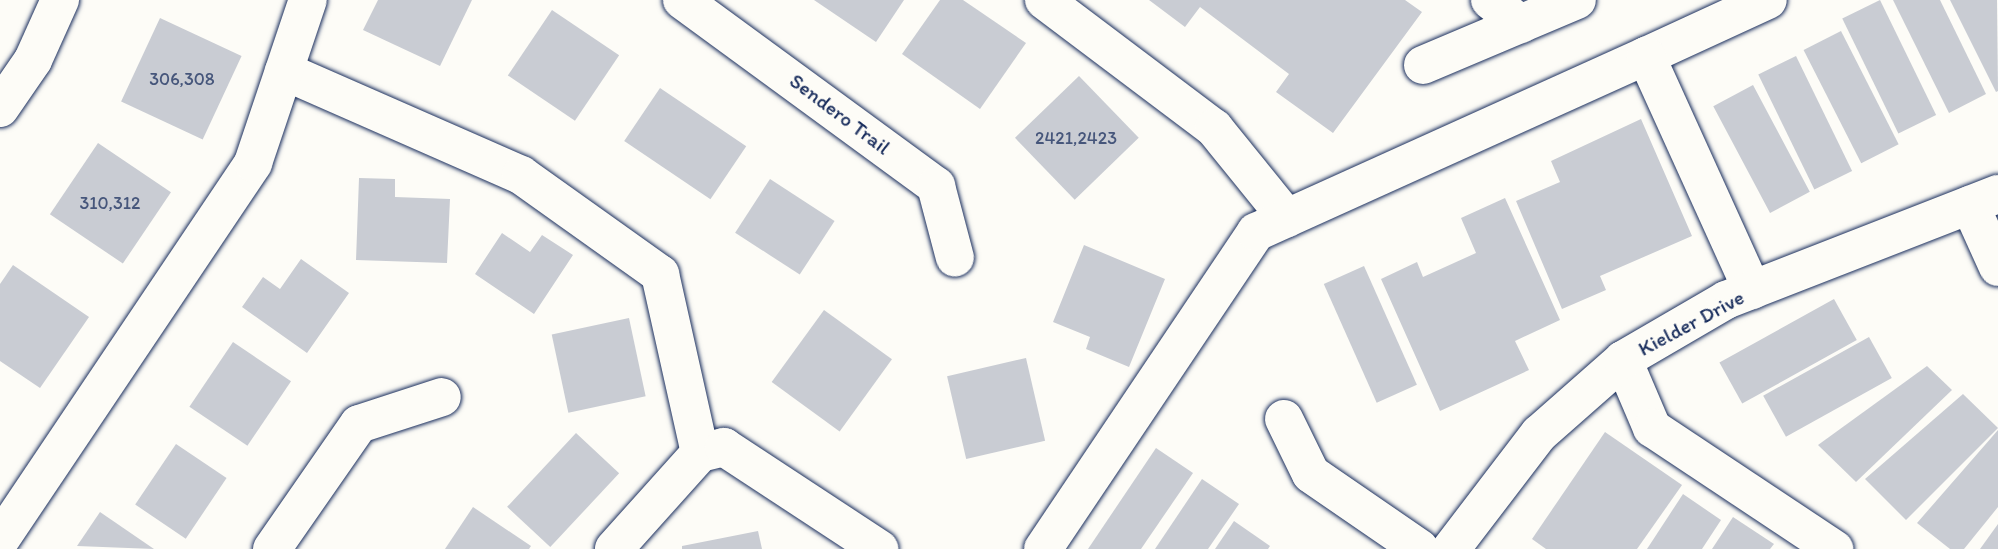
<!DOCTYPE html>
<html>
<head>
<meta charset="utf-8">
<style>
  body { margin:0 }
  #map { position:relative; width:1998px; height:549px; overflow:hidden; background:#fdfcf7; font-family:Itim,sans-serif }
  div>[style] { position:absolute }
  .building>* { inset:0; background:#c9ccd3; transform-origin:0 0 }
  .roads { filter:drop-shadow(0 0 2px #1b2f5e) drop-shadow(0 0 2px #1b2f5e) }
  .minor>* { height:38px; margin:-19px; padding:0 19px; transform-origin:19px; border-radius:19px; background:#fdfcf7 }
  span { translate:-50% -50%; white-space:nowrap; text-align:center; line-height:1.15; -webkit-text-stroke:6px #fdfcf7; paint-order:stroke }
  .number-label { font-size:18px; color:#46567b }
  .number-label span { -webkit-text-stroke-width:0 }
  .street-label { font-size:21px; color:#1b2f5e }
</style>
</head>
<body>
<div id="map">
  <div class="building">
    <i style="clip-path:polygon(378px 0,472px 0,440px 66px,363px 30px)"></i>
    <i style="clip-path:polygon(814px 0,904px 0,876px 42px)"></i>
    <i style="clip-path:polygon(940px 0,963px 0,1026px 43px,980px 109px,902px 54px)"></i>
    <i style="clip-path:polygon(1149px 0,1405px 0,1422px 12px,1333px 133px,1276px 92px,1289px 74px,1200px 7px,1185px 27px)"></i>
    <i style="left:1880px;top:0;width:128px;height:42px;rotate:64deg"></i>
    <i style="clip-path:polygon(1893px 0,1940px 0,1986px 94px,1949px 113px)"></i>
    <i style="clip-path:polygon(1950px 0,1997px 0,1998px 91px,1996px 92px)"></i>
    <i style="left:552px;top:10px;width:81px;height:79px;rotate:34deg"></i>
    <i style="left:160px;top:18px;width:90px;height:92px;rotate:25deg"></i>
    <i style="left:1841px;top:31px;width:127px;height:42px;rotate:63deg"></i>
    <i style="left:1796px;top:56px;width:128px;height:42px;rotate:64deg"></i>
    <i style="left:1079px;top:76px;width:86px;height:89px;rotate:46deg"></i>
    <i style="left:1753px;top:85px;width:121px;height:45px;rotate:62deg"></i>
    <i style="left:660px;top:88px;width:104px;height:64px;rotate:34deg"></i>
    <i style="clip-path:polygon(1641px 119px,1692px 236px,1600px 276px,1606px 290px,1562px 309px,1516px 201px,1560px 182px,1551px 161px)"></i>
    <i style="left:98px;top:143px;width:88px;height:86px;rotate:34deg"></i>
    <i style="clip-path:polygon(359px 178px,395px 179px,395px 197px,450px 199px,447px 263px,356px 260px)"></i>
    <i style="left:770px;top:179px;width:77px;height:64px;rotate:33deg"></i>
    <i style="clip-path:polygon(1505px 198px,1560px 320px,1515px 341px,1529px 370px,1440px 411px,1381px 279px,1417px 262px,1423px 277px,1476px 253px,1461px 218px)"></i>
    <i style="clip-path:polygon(502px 233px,530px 252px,542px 235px,573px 255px,534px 314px,475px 274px)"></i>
    <i style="clip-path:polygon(1084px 245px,1165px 279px,1129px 367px,1086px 349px,1090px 337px,1053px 322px)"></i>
    <i style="clip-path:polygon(301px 259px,349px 293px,307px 353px,242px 307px,263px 277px,280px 289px)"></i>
    <i style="clip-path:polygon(13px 265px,89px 317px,40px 388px,0 361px,0 284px)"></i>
    <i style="left:1364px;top:266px;width:130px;height:44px;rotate:66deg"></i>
    <i style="left:1834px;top:299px;width:47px;height:131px;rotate:61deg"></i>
    <i style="left:824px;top:310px;width:84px;height:89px;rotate:36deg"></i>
    <i style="left:629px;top:318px;width:80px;height:79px;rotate:78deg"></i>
    <i style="left:1869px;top:337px;width:47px;height:121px;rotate:61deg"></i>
    <i style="left:233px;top:342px;width:70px;height:78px;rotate:34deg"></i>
    <i style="left:1026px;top:358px;width:85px;height:81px;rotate:77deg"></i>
    <i style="clip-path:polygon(1927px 366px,1952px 390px,1856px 482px,1818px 445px)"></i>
    <i style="clip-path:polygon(1963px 394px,1998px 428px,1906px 520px,1865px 479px)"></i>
    <i style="clip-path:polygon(1998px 430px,1998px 507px,1964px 549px,1950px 549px,1917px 523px)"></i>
    <i style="clip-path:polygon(1605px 432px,1682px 485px,1637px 549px,1546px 549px,1532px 539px)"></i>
    <i style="left:576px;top:433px;width:59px;height:101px;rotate:43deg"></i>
    <i style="left:176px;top:444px;width:61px;height:73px;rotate:34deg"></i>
    <i style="clip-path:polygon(1156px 448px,1193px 473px,1141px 549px,1088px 549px)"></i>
    <i style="clip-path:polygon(1202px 479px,1239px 504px,1208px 549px,1155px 549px)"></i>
    <i style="clip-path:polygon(1683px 494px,1721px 520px,1702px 549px,1647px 549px)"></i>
    <i style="clip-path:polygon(473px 507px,531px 546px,529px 549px,445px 549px)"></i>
    <i style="clip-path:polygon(100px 512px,154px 549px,77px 546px)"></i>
    <i style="clip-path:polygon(1733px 517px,1774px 544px,1770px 549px,1712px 549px)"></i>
    <i style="clip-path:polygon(1234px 521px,1270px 546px,1268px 549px,1215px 549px)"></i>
    <i style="clip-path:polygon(1998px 524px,1998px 549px,1980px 549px)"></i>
    <i style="clip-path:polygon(758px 531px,762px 549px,682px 549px,682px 546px)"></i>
  </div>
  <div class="roads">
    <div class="minor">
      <i style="left:682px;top:0;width:315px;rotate:36.2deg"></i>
      <i style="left:936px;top:186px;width:74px;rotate:75.2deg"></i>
      <i style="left:1044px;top:0;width:213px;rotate:37deg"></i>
      <i style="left:1214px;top:128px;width:116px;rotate:51deg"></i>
      <i style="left:1490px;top:0;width:39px;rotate:38deg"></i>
      <i style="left:1646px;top:56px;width:134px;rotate:-24.7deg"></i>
      <i style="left:1423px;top:65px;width:167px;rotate:-22.9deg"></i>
      <i style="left:284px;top:71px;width:259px;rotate:23.7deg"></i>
      <i style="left:521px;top:175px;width:171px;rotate:35.5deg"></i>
      <i style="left:660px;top:274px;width:183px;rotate:77.4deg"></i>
      <i style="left:700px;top:453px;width:129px;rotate:131.9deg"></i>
      <i style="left:0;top:108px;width:58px;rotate:-55.5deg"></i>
      <i style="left:33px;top:60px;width:66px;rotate:-65.8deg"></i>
      <i style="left:1970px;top:205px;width:68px;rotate:65.7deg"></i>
      <i style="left:1623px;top:360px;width:74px;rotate:66.9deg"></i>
      <i style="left:1652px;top:428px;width:219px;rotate:33.6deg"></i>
      <i style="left:1284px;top:419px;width:61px;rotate:63.9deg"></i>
      <i style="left:1311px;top:474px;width:132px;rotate:34.5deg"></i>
      <i style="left:700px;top:453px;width:25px;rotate:-14deg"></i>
      <i style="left:724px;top:447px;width:186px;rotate:33.3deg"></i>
      <i style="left:0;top:540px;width:454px;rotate:-56.1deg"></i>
      <i style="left:253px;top:163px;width:172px;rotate:-71.4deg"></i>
      <i style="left:272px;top:549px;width:152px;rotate:-55.2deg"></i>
      <i style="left:359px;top:424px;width:87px;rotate:-18deg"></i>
      <i style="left:1043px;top:549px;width:382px;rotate:-56.1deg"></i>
      <i style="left:1256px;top:232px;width:428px;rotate:-24.3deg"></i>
      <i style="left:1646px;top:56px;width:257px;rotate:65.6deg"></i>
      <i style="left:1451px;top:549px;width:145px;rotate:-52.6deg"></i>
      <i style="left:1539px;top:434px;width:112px;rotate:-41.4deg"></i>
      <i style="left:1623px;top:360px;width:119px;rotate:-30.2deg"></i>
      <i style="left:1726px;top:300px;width:292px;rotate:-21.3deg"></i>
    </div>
  </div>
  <div class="number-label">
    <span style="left:182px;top:79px">306,308</span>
    <span style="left:1076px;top:138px">2421,2423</span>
    <span style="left:110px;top:203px">310,312</span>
  </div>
  <div class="street-label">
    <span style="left:840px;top:114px;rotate:37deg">Sendero Trail</span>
    <span style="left:1691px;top:323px;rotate:-28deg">Kielder Drive</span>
  </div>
</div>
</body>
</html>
